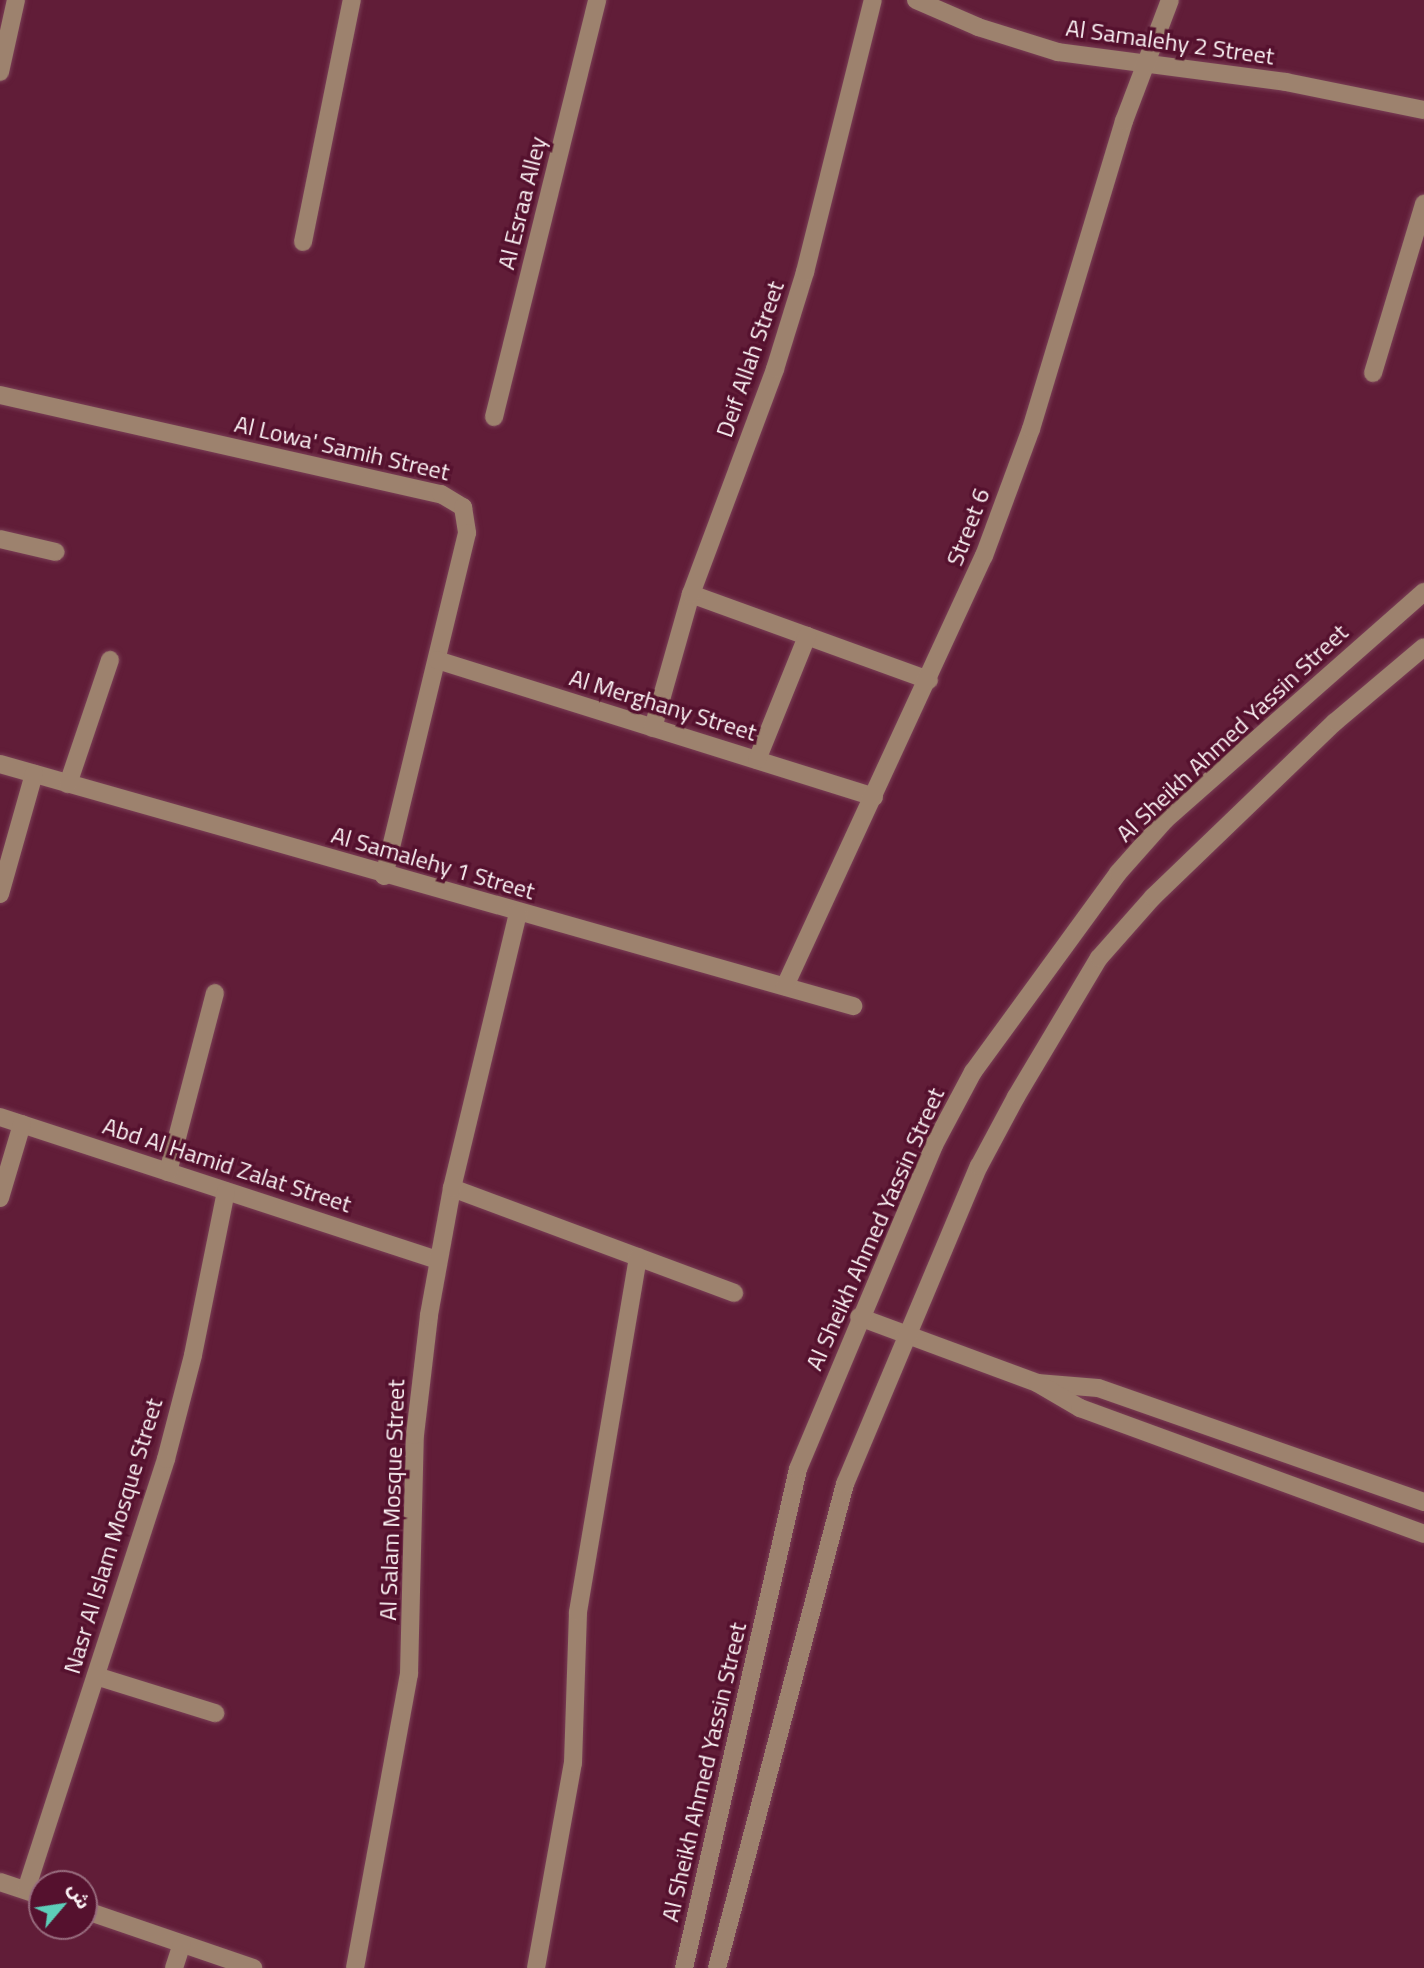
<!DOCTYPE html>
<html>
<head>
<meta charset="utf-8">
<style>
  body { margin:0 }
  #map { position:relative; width:1424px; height:1968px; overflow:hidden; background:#611d38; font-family:"Titillium Web","Noto Sans Arabic",sans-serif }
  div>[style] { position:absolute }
  .roads { filter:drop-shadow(0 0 2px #7a3f56) drop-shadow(0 0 2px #7a3f56) }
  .minor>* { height:18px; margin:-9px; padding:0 9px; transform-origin:9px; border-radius:9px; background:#9d826e }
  span { translate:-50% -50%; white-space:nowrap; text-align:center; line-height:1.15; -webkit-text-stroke:7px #55112e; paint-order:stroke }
  .street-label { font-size:24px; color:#fbf2f4 }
  .north { position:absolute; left:28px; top:1870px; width:70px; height:70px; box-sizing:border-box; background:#55112e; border:2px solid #976b7d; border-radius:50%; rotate:61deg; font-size:19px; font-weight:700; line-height:28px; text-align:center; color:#fbf2f4 }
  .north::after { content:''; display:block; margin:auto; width:24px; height:32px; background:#5dceb9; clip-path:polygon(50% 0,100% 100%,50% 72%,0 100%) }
</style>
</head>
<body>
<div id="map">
  <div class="roads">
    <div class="minor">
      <i style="left:916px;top:0;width:68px;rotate:23.5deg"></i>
      <i style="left:978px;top:27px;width:84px;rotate:17.4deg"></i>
      <i style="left:1058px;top:52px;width:230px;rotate:7.5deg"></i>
      <i style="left:1286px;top:82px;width:141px;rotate:11.5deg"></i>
      <i style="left:0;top:72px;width:74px;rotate:-77.5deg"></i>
      <i style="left:303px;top:242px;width:247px;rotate:-78.6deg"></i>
      <i style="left:1373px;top:373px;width:177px;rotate:-73.2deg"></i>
      <i style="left:0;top:395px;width:452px;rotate:12.7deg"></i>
      <i style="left:441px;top:494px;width:26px;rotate:31deg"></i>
      <i style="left:463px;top:507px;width:26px;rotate:81deg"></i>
      <i style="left:467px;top:533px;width:353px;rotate:103.6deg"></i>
      <i style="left:494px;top:417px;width:430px;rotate:-76.1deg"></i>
      <i style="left:0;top:539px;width:57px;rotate:13.1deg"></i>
      <i style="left:691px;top:594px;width:253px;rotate:19.9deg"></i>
      <i style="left:437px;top:660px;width:458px;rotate:17.4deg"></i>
      <i style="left:653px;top:728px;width:139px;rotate:-74.2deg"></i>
      <i style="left:691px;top:594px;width:240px;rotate:-69.5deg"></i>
      <i style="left:775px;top:369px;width:102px;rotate:-72.8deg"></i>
      <i style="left:805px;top:272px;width:280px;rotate:-76deg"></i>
      <i style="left:757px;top:760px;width:134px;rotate:-68deg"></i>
      <i style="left:0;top:764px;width:887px;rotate:15.84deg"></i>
      <i style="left:68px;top:784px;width:131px;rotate:-71.3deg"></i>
      <i style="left:0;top:894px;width:125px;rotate:-74.2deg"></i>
      <i style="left:785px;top:986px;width:474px;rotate:-65.2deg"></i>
      <i style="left:984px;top:556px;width:135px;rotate:-69.7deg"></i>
      <i style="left:1031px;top:429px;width:322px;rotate:-73.2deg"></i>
      <i style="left:1124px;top:121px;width:129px;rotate:-69.2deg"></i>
      <i style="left:0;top:1117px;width:461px;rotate:18.1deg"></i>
      <i style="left:168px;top:1172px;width:185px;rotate:-75.3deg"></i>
      <i style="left:452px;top:1188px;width:301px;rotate:20.4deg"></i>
      <i style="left:0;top:1198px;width:77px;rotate:-73.4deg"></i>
      <i style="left:859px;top:1317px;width:190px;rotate:20.3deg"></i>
      <i style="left:1424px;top:1502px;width:345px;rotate:-160.7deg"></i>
      <i style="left:1098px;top:1388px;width:61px;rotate:-175.3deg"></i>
      <i style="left:1037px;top:1383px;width:50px;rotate:30.2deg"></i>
      <i style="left:1080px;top:1408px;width:366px;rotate:20.1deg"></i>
      <i style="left:96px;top:1676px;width:125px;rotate:17.3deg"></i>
      <i style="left:0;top:1882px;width:44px;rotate:18.4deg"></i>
      <i style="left:26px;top:1890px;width:453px;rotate:-72deg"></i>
      <i style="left:166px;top:1459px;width:107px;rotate:-75.4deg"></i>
      <i style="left:193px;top:1355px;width:167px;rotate:-78.6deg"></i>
      <i style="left:84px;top:1910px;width:179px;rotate:18.9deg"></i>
      <i style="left:174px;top:1968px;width:25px;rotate:-72deg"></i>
      <i style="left:355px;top:1968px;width:299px;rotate:-79.6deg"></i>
      <i style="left:409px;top:1674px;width:239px;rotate:-88.6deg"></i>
      <i style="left:415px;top:1435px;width:121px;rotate:-83.3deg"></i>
      <i style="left:429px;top:1315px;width:129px;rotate:-79.7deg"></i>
      <i style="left:452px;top:1188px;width:283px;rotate:-76.5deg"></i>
      <i style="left:536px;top:1968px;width:208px;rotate:-79.8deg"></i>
      <i style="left:573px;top:1763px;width:151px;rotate:-88.1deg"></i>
      <i style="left:578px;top:1612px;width:360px;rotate:-80.4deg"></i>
      <i style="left:684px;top:1968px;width:512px;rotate:-77.13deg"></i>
      <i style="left:798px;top:1469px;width:351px;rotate:-67.2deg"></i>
      <i style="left:934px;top:1145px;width:83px;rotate:-61.9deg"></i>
      <i style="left:973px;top:1072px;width:246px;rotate:-53.9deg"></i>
      <i style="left:1118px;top:873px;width:71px;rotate:-48.4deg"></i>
      <i style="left:1165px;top:820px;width:345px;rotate:-41.4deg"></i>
      <i style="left:717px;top:1968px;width:501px;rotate:-75.19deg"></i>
      <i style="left:845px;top:1484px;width:345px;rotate:-67.2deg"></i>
      <i style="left:979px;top:1166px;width:78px;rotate:-61.8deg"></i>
      <i style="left:1016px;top:1097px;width:162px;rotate:-59.2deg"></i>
      <i style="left:1099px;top:958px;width:81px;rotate:-48.5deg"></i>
      <i style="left:1153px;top:897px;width:252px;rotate:-43.9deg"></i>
      <i style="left:1335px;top:722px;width:116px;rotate:-40.1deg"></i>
    </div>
  </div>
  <div class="street-label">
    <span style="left:1170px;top:42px;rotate:8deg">Al Samalehy 2 Street</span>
    <span style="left:522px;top:203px;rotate:-76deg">Al Esraa Alley</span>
    <span style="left:750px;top:359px;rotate:-71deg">Deif Allah Street</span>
    <span style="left:342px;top:448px;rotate:13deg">Al Lowa' Samih Street</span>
    <span style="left:968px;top:527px;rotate:-69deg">Street 6</span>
    <span style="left:663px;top:705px;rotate:17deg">Al Merghany Street</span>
    <span style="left:1232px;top:733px;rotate:-43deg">Al Sheikh Ahmed Yassin Street</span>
    <span style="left:433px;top:863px;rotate:16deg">Al Samalehy 1 Street</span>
    <span style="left:227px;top:1165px;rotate:18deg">Abd Al Hamid Zalat Street</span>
    <span style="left:875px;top:1229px;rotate:-66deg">Al Sheikh Ahmed Yassin Street</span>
    <span style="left:392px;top:1500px;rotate:-88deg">Al Salam Mosque Street</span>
    <span style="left:113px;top:1536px;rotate:-73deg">Nasr Al Islam Mosque Street</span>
    <span style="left:704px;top:1772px;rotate:-77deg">Al Sheikh Ahmed Yassin Street</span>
  </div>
  <div class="north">ش</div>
</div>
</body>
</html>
